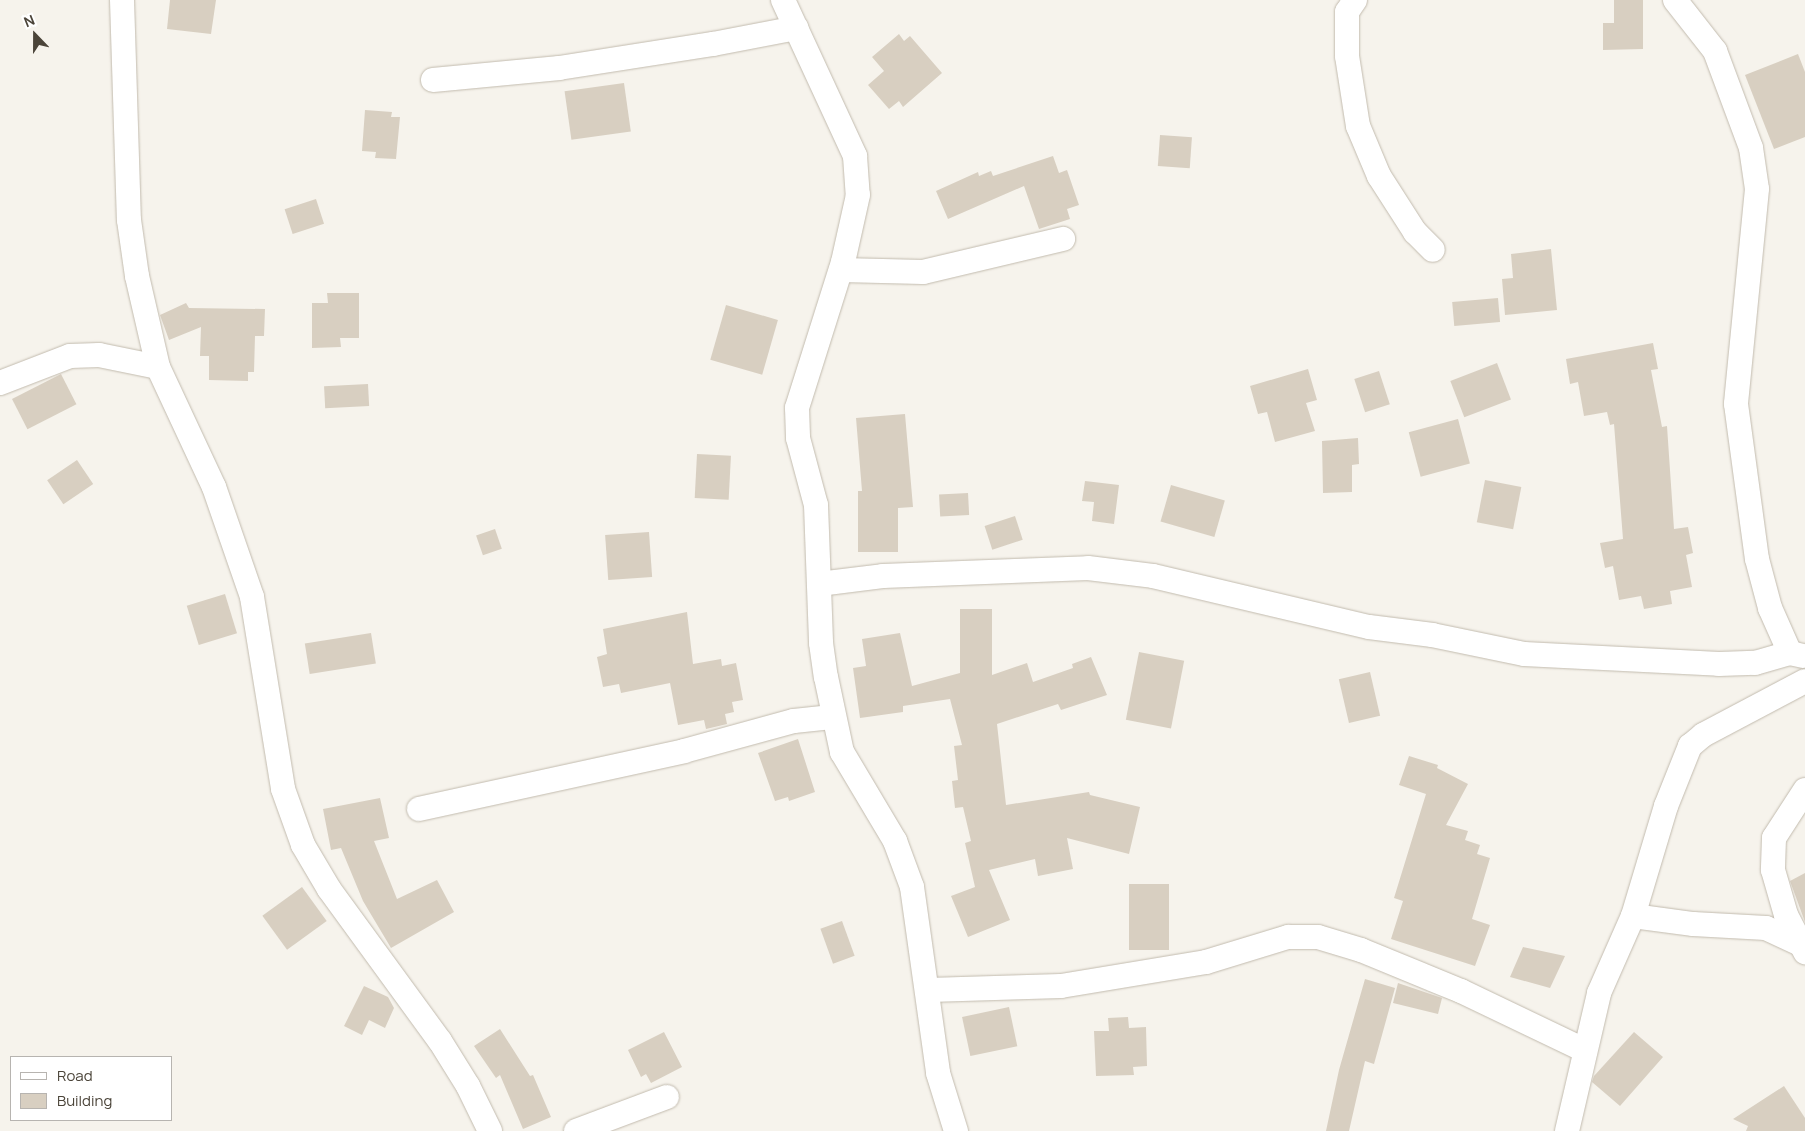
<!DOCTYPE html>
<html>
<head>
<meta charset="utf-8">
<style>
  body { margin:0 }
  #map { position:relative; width:1805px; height:1131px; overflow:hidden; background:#f6f3ec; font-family:Manrope,sans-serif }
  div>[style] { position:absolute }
  .building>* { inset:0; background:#d8cfc1; transform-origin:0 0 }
  .roads { filter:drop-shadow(0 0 1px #c2bbae) drop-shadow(0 0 1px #c2bbae) }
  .minor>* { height:24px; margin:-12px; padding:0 12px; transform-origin:12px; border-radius:12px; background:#fff }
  span { translate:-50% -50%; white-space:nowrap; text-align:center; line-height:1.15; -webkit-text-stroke:4px #fff; paint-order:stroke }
  .legend { position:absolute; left:10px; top:1056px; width:162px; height:65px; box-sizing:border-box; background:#fff; border:1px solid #b7b4b0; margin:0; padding:6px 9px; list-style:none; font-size:15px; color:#4b4439 }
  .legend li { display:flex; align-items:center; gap:10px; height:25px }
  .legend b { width:25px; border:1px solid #b7b4b0 }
  .north { position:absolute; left:10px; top:10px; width:50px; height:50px; -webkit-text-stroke:4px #fff; paint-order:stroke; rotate:338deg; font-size:14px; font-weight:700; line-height:20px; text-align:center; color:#4b4439 }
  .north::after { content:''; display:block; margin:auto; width:18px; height:22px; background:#4b4439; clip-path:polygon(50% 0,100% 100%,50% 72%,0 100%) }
</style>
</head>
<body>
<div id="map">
  <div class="building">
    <i style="clip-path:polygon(170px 0,216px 0,211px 34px,167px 29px)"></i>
    <i style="clip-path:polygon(1614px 0,1643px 0,1643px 49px,1603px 50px,1603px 23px,1614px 23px)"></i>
    <i style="clip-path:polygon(899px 34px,904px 41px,910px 36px,942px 73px,903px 107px,899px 101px,889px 109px,868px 85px,884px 71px,872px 57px)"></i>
    <i style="clip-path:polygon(1798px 54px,1805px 72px,1805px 137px,1774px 149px,1745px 75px)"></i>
    <i style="left:624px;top:83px;width:49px;height:60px;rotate:82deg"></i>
    <i style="clip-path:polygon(365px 110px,392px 112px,391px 117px,400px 117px,396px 159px,375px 158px,376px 152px,362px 151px)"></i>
    <i style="left:1160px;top:135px;width:32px;height:31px;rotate:4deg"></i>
    <i style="clip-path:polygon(1053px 156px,1059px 173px,1067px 170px,1079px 205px,1067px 209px,1070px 219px,1039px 229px,1024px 186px,948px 219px,936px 191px,978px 172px,979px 176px,991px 171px,993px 176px)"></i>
    <i style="left:316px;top:199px;width:26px;height:33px;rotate:72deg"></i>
    <i style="clip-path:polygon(1551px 249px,1557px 310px,1505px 315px,1502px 279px,1513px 278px,1511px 254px)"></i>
    <i style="clip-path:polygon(327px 293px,359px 293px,359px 338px,340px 338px,341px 347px,312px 348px,312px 303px,328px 303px)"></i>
    <i style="left:1498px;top:298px;width:24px;height:46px;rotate:85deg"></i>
    <i style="clip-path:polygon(186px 303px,189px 308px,265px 309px,264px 336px,255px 336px,254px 372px,248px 372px,248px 381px,209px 380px,209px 356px,200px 356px,201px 327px,169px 340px,160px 315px)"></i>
    <i style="left:726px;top:305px;width:54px;height:57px;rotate:16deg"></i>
    <i style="clip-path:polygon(1653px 343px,1658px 369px,1651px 370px,1662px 427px,1667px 426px,1674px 529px,1688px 527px,1693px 553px,1686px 555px,1692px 587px,1670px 591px,1672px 604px,1644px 609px,1641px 596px,1619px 600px,1613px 566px,1605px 568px,1600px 543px,1623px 539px,1614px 424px,1610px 425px,1607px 412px,1584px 416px,1578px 382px,1570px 384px,1566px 359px)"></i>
    <i style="left:1497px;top:363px;width:39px;height:50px;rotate:69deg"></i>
    <i style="clip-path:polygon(1308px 369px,1317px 400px,1306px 403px,1315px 431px,1275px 442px,1267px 412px,1258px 414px,1250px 386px)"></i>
    <i style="left:1379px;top:371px;width:35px;height:26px;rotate:72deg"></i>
    <i style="left:61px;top:374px;width:34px;height:55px;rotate:63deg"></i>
    <i style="left:368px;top:384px;width:22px;height:44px;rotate:87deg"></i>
    <i style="clip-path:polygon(905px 414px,913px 507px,898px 508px,898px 552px,858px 552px,858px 491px,862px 491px,856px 418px)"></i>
    <i style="left:1458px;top:419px;width:46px;height:51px;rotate:75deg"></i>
    <i style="clip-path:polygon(1358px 438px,1359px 464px,1352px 465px,1352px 492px,1323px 493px,1322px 441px)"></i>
    <i style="left:697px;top:454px;width:34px;height:44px;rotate:3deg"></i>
    <i style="left:77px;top:460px;width:29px;height:36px;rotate:56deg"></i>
    <i style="left:1485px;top:480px;width:37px;height:43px;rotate:11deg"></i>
    <i style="clip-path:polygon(1085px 481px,1119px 485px,1114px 524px,1092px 521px,1094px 502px,1082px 501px)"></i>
    <i style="left:1171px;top:485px;width:56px;height:38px;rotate:16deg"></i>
    <i style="left:968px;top:493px;width:22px;height:29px;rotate:87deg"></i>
    <i style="left:1015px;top:516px;width:25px;height:32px;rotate:72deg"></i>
    <i style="left:495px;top:529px;width:21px;height:20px;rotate:71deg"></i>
    <i style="left:649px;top:532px;width:45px;height:44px;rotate:86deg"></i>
    <i style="left:225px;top:594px;width:41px;height:40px;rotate:73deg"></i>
    <i style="clip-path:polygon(960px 609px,992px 609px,992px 675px,1027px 663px,1033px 682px,1073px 668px,1072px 664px,1091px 657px,1107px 695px,1061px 710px,1058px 704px,997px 724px,1006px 805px,1089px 792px,1090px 795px,1140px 807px,1129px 854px,1067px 838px,1073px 869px,1038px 876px,1035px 859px,989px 870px,1010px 920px,968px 937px,951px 896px,975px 887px,965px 843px,971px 841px,963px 807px,955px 808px,952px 781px,958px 780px,954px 746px,962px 745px,950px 699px,903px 706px,903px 712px,860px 718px,853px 668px,866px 666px,862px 639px,900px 633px,912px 686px,960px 673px)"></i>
    <i style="clip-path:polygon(687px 612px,693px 664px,721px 659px,722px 666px,736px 663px,743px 700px,732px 702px,734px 712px,725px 714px,727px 724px,706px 729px,704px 720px,678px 725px,670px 683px,621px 693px,619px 684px,603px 687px,597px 657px,607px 654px,603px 629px)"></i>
    <i style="left:371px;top:633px;width:31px;height:67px;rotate:81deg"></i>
    <i style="left:1139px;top:652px;width:46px;height:69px;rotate:11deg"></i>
    <i style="left:1370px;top:672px;width:45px;height:32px;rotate:77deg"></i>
    <i style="clip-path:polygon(798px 739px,815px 792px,789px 801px,788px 797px,775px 801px,758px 753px)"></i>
    <i style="clip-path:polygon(1409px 756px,1438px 765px,1437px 768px,1468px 784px,1446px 825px,1468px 831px,1465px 840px,1480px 845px,1477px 854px,1490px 858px,1472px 919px,1490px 925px,1475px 966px,1391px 939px,1403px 901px,1394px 898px,1426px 794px,1399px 785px)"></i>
    <i style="clip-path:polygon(380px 798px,389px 838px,374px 841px,397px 899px,437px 880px,454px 912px,391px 948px,363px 901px,341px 848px,331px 850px,323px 809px)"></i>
    <i style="clip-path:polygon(1805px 873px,1805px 922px,1790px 881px)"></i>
    <i style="left:1129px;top:884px;width:40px;height:66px"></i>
    <i style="left:302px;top:887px;width:42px;height:49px;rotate:54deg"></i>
    <i style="left:842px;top:921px;width:37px;height:23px;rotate:70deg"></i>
    <i style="clip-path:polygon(1523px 947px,1565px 956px,1550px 988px,1510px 977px)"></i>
    <i style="clip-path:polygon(1365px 979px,1395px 988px,1374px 1064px,1365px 1061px,1349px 1131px,1326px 1131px,1339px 1070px)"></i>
    <i style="clip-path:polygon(1398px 983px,1442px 998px,1438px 1014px,1393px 1003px)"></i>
    <i style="clip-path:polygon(364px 986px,388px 997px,394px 1008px,385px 1028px,369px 1020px,362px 1035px,344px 1026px)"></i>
    <i style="left:1009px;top:1007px;width:40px;height:48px;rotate:78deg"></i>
    <i style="clip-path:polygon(1128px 1017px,1129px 1028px,1146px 1027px,1147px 1066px,1133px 1067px,1134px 1075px,1096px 1076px,1094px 1031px,1109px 1031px,1108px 1018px)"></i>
    <i style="clip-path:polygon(500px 1029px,530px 1076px,533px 1075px,551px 1117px,523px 1129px,500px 1075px,496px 1078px,474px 1046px)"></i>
    <i style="clip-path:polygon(664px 1032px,682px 1067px,651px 1083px,646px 1074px,641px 1077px,628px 1050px)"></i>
    <i style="clip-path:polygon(1634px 1032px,1663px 1057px,1620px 1106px,1592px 1082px,1594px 1076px)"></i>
    <i style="clip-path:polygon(1784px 1086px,1805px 1118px,1805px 1131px,1746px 1131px,1748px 1126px,1733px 1119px)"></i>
  </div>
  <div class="roads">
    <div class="minor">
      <i style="left:122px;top:0;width:220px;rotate:88.2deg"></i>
      <i style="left:129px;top:220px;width:57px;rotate:81.9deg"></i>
      <i style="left:137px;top:276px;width:93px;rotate:77deg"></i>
      <i style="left:158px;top:367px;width:132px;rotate:65deg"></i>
      <i style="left:214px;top:487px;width:116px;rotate:70.9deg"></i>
      <i style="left:252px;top:597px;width:194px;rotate:80.8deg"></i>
      <i style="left:283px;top:789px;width:59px;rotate:70.3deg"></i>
      <i style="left:303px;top:845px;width:51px;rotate:59.4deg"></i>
      <i style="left:329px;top:889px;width:188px;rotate:53.9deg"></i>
      <i style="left:440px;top:1041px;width:53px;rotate:58.1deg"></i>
      <i style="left:468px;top:1086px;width:50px;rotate:63.9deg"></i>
      <i style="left:783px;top:0;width:172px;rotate:65.2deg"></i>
      <i style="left:855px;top:156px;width:39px;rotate:86deg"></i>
      <i style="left:858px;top:195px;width:69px;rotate:102.6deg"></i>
      <i style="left:843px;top:262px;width:153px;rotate:107.5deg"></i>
      <i style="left:797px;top:408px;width:30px;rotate:88deg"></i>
      <i style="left:798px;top:438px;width:69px;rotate:75deg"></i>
      <i style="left:816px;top:505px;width:138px;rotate:87.9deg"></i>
      <i style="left:821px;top:643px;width:34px;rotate:82deg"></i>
      <i style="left:826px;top:677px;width:77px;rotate:78deg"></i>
      <i style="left:842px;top:752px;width:104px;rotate:59.2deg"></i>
      <i style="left:895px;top:841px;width:49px;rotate:69.7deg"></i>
      <i style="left:912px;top:887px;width:188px;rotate:82deg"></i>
      <i style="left:938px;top:1073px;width:61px;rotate:72.8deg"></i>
      <i style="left:1355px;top:0;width:14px;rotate:124deg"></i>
      <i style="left:1347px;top:12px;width:44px;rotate:90deg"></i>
      <i style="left:1347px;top:56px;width:71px;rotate:81.1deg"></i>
      <i style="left:1358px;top:126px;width:54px;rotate:67.2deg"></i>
      <i style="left:1379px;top:176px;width:67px;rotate:57.3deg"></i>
      <i style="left:1415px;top:232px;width:25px;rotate:45deg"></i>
      <i style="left:1675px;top:0;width:65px;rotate:51.9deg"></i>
      <i style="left:1715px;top:51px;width:103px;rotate:69.6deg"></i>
      <i style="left:1751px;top:148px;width:41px;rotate:81.7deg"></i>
      <i style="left:1757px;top:189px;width:216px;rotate:95.6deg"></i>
      <i style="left:1736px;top:404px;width:156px;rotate:82.3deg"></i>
      <i style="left:1757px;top:559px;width:51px;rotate:75.1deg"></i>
      <i style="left:1770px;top:608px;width:49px;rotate:66deg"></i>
      <i style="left:1790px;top:653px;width:13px;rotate:13deg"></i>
      <i style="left:433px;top:80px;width:127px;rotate:-5.4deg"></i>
      <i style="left:559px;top:68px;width:156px;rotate:-8.9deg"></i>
      <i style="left:713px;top:44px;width:85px;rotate:-10.9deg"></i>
      <i style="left:841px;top:270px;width:82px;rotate:1.4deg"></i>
      <i style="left:923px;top:272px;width:144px;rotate:-13.3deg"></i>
      <i style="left:0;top:383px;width:75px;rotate:-21.1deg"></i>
      <i style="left:70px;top:356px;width:29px;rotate:-2deg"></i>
      <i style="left:99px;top:355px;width:60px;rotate:11.5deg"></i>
      <i style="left:819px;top:584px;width:64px;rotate:-7.1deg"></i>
      <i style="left:883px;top:576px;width:205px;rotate:-2.2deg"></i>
      <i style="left:1088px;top:568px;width:65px;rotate:7deg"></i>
      <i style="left:1153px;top:576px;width:222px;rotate:13.3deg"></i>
      <i style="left:1369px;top:627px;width:64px;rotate:7.2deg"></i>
      <i style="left:1432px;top:635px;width:94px;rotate:11.7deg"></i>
      <i style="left:1524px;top:654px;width:195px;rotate:2.9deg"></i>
      <i style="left:1719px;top:664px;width:36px;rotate:-2deg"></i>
      <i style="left:1755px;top:663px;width:36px;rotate:-16deg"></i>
      <i style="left:1805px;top:790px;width:57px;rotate:122.9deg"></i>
      <i style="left:1774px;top:838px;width:32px;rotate:92deg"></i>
      <i style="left:1773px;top:870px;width:47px;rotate:73.9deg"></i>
      <i style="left:1786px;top:915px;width:42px;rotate:62.8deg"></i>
      <i style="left:419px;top:809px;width:271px;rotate:-12.3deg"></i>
      <i style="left:684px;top:751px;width:114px;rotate:-15.3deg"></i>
      <i style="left:794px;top:721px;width:38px;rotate:-6deg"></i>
      <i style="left:1633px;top:916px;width:61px;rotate:7.6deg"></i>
      <i style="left:1693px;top:924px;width:73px;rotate:3.1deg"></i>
      <i style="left:1766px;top:928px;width:38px;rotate:25deg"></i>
      <i style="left:929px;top:990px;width:132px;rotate:-1.7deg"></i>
      <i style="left:1061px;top:986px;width:147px;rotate:-9.4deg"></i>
      <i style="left:1206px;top:962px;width:86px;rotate:-17deg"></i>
      <i style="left:1288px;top:937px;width:30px"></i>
      <i style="left:1318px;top:937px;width:45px;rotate:16.8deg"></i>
      <i style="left:1361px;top:950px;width:108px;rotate:22.3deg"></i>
      <i style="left:1461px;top:991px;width:136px;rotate:25.6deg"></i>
      <i style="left:576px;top:1131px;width:97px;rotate:-20.5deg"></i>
      <i style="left:1567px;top:1131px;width:142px;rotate:-76.9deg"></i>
      <i style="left:1599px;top:993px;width:84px;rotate:-66.2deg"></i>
      <i style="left:1633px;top:916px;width:115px;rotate:-73.3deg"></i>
      <i style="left:1666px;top:806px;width:65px;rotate:-68.2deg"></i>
      <i style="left:1690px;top:746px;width:17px;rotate:-40deg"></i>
      <i style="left:1703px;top:735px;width:115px;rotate:-27.9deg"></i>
    </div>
  </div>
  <ul class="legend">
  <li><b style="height:6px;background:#fff"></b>Road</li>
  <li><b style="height:14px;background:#d8cfc1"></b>Building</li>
  </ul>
  <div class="north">N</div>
</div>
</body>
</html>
